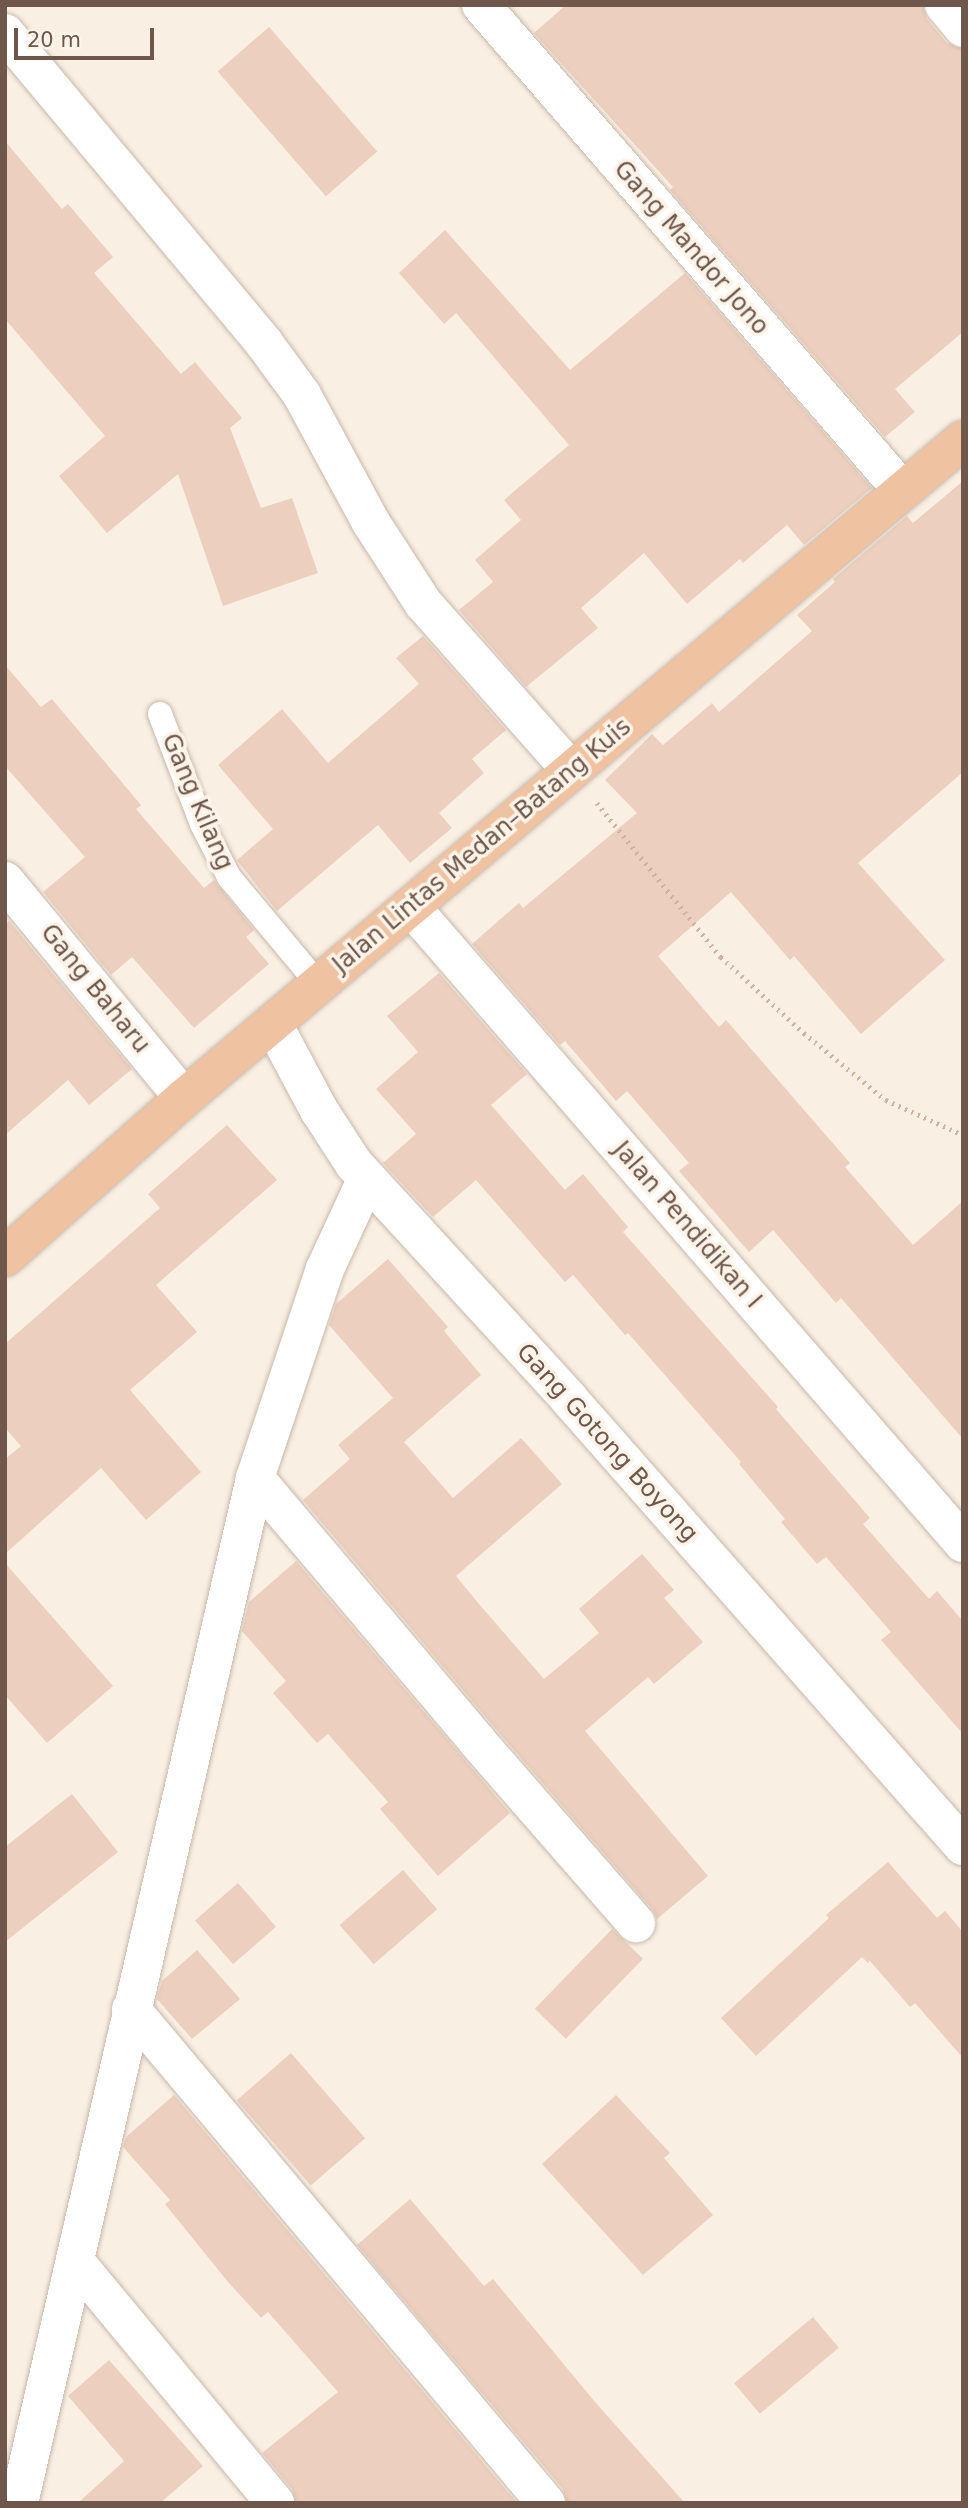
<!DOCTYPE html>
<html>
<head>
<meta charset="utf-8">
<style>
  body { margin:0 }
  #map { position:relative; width:968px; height:2508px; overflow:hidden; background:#f9f0e3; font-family:"DejaVu Sans",sans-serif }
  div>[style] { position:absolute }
  .building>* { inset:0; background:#eccfbe; transform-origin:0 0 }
  .path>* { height:4.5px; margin-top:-2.25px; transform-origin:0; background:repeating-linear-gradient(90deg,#d0b2a2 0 2px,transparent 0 7px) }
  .roads { filter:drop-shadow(0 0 2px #c9b8ab) drop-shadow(0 0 2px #c9b8ab) }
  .service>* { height:24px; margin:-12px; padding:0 12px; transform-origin:12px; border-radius:12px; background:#fff }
  .minor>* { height:38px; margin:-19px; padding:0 19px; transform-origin:19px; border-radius:19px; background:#fff }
  .trunk>* { height:38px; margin:-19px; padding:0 19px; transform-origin:19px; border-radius:19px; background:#efc2a1 }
  span { translate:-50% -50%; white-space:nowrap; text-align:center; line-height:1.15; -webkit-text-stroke:7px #fdf4e9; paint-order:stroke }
  .street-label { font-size:24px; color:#6f574c }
  .frame { position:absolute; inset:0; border:7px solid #6f574c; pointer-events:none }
  .scale { position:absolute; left:14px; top:28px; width:140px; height:32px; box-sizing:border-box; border:4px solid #6f574c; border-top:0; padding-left:9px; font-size:21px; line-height:24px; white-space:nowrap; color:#6f574c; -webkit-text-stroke:5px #fdf4e9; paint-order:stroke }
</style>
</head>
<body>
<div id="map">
  <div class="building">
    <i style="clip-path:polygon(566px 5px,923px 5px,927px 19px,946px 42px,963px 49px,963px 332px,895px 389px,915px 412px,885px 437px,670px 190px,673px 187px,534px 33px)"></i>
    <i style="left:269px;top:27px;width:165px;height:68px;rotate:49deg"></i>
    <i style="clip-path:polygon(5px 141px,62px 209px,68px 204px,113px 257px,94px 273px,181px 374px,195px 362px,242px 418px,230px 428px,261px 508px,292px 498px,318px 573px,223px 606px,178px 474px,107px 533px,59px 476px,105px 436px,5px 319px)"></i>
    <i style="clip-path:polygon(445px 230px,570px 370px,685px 273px,872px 488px,804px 545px,787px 525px,743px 563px,740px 559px,687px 604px,644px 553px,581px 608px,598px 628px,526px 687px,459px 610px,493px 582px,475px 560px,521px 520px,504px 500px,569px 445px,456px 313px,444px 324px,399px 273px)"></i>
    <i style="clip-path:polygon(963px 481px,963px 772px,858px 863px,945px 960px,861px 1034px,794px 956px,790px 960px,731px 892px,658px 956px,719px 1027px,726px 1020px,850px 1163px,845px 1167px,913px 1245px,963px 1201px,963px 1439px,841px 1298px,836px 1303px,773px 1230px,749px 1252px,679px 1171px,689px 1163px,627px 1091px,616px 1101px,565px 1041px,560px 1045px,472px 944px,519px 903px,523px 908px,637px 813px,605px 780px,652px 734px,663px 745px,712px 703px,719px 712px,812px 631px,797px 615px,835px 582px,833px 579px,907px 516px,913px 523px)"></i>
    <i style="clip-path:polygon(423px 636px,506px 730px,472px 759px,484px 773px,439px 813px,452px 828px,410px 863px,378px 825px,277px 911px,237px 860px,273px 829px,218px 765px,282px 709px,328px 763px,419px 684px,396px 658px)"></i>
    <i style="clip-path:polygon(5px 665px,41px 707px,52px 699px,141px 805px,136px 809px,204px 888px,214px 880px,254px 930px,246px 937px,269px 964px,194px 1028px,132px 957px,111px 975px,43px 892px,85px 857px,5px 766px)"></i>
    <i style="clip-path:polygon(9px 921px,132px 1069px,89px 1105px,68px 1080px,5px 1135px,5px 924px)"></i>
    <i style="clip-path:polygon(439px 973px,527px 1074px,491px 1105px,565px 1190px,583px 1174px,628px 1227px,623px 1232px,778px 1407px,776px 1409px,870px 1518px,863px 1524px,929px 1599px,937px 1591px,963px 1621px,963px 1734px,881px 1640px,891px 1632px,826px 1557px,817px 1564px,781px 1522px,785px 1519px,739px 1464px,741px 1462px,628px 1333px,625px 1335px,573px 1275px,565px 1282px,476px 1180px,433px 1217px,383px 1163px,416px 1134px,376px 1089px,418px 1052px,387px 1016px)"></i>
    <i style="clip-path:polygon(227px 1125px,277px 1180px,156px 1285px,197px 1332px,130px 1390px,201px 1472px,146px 1520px,101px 1468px,5px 1554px,5px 1459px,21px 1446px,5px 1428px,5px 1344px,160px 1208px,148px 1194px)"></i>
    <i style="clip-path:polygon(388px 1259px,448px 1327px,444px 1331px,481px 1375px,404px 1442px,453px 1498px,521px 1438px,562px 1484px,456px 1576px,479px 1604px,544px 1679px,599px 1633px,579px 1609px,642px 1554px,674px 1590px,664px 1598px,703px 1642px,654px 1684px,648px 1677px,585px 1731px,708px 1876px,657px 1919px,652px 1909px,494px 1727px,303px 1500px,350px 1459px,338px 1445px,393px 1398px,329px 1325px,336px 1304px)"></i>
    <i style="clip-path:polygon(296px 1561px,510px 1813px,438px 1876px,380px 1809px,388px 1802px,328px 1734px,317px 1743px,273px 1693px,286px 1681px,242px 1631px,249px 1602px)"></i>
    <i style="clip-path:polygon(5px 1563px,113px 1686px,47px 1743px,5px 1695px)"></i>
    <i style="clip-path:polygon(72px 1794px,118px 1852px,5px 1942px,5px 1847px)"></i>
    <i style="clip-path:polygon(888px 1862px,937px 1918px,945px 1911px,963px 1932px,963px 2058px,915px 2003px,910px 2007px,870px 1961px,868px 1963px,862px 1957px,756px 2056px,721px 2018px,829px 1918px,826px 1915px)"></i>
    <i style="left:403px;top:1870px;width:52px;height:84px;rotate:49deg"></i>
    <i style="left:238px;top:1883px;width:58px;height:57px;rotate:49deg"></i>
    <i style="left:612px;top:1929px;width:43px;height:111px;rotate:44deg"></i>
    <i style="clip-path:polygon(197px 1950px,240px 1999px,192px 2039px,157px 1999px,162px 1981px)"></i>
    <i style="left:291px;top:2053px;width:113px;height:72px;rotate:49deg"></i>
    <i style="clip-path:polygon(174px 2095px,517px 2503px,296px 2503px,292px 2489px,262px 2453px,338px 2392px,268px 2312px,261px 2318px,228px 2282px,165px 2204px,170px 2200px,123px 2147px,126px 2137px)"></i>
    <i style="clip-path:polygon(616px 2095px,670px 2153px,664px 2158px,713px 2215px,643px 2275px,542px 2164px)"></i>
    <i style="clip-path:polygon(410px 2199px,484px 2286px,493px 2279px,595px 2402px,685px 2503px,567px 2503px,563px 2489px,357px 2245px)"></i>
    <i style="left:813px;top:2317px;width:40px;height:103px;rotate:50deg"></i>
    <i style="clip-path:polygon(109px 2360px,203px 2466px,160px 2503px,78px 2503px,124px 2461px,68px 2396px)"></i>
  </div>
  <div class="path">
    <i style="left:597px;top:803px;width:198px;rotate:51.2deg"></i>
    <i style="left:721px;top:957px;width:113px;rotate:42.5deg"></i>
    <i style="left:804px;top:1033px;width:106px;rotate:39.3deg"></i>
    <i style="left:886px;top:1100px;width:85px;rotate:24.4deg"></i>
  </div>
  <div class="roads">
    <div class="service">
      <i style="left:160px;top:714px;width:118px;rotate:69.1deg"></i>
      <i style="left:202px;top:824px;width:59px;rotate:63deg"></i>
      <i style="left:229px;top:877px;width:139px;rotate:50.2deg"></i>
    </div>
    <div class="minor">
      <i style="left:481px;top:5px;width:642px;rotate:49.04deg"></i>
      <i style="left:944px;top:5px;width:30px;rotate:50deg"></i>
      <i style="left:5px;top:33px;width:404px;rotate:50.1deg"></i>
      <i style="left:264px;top:343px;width:64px;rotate:53.8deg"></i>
      <i style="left:302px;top:395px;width:143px;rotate:61.6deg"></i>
      <i style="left:370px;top:521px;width:98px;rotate:57.1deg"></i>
      <i style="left:423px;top:603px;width:223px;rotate:48.5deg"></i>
      <i style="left:5px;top:881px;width:281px;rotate:50.5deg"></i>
      <i style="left:412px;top:908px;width:841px;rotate:49.05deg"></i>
      <i style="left:273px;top:1024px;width:98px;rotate:61.9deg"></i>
      <i style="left:319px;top:1110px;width:64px;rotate:57.1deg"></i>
      <i style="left:354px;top:1164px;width:319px;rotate:47.5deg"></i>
      <i style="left:569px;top:1399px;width:596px;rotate:48.61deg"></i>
      <i style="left:255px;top:1478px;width:344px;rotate:49.8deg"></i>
      <i style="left:477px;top:1741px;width:242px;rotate:48.9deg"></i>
      <i style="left:131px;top:2009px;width:645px;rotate:49.97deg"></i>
      <i style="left:75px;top:2261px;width:314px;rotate:50.4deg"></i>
      <i style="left:19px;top:2503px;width:1052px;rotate:-77.03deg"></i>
      <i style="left:255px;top:1478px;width:220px;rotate:-71.5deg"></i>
      <i style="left:325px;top:1269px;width:100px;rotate:-65.2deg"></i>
    </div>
    <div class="trunk">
      <i style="left:5px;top:1257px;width:239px;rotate:-41.6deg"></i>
      <i style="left:184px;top:1098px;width:1020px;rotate:-40.19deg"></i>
    </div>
  </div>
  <div class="street-label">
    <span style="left:691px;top:248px;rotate:49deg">Gang Mandor Jono</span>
    <span style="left:197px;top:802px;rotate:67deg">Gang Kilang</span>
    <span style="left:482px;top:846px;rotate:-40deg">Jalan Lintas Medan–Batang Kuis</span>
    <span style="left:95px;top:989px;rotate:51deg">Gang Baharu</span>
    <span style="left:687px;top:1225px;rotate:49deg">Jalan Pendidikan I</span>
    <span style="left:607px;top:1443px;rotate:48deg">Gang Gotong Boyong</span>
  </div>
  <div class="frame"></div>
  <div class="scale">20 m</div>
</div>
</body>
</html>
